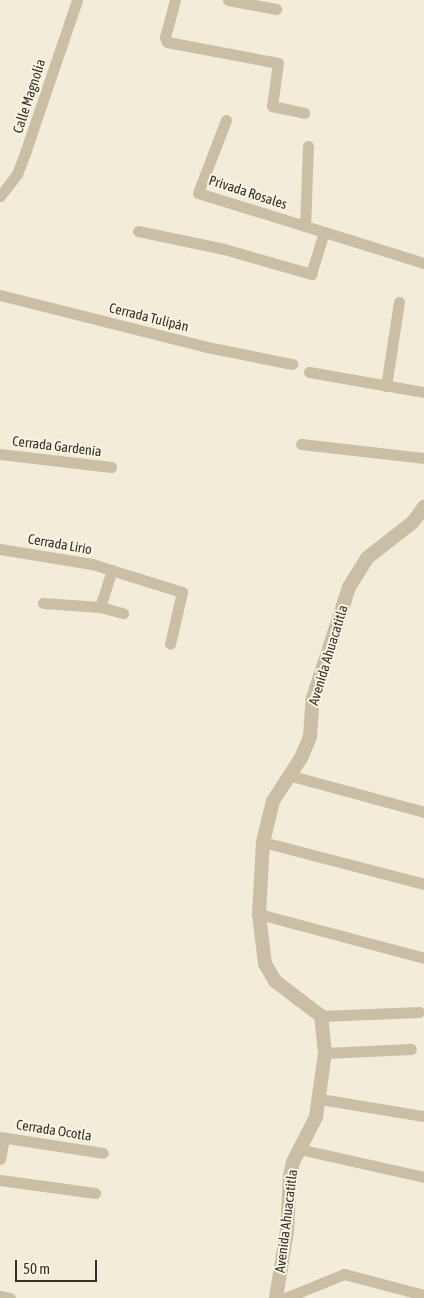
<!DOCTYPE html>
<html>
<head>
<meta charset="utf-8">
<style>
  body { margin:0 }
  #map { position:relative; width:424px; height:1298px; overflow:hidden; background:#f2ecd9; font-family:"Asap Condensed",sans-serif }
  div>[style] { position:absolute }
  .minor>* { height:11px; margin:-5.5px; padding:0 5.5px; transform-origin:5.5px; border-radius:5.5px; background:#cabea5 }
  .tertiary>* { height:14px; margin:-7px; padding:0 7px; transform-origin:7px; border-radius:7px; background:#cabea5 }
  span { translate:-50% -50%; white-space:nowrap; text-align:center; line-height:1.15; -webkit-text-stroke:4px #faf5e5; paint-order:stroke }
  .street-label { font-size:14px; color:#362f26 }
  .scale { position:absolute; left:15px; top:1260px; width:82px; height:22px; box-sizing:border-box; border:2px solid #362f26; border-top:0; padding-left:6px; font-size:15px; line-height:18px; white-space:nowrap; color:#362f26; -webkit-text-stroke:4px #faf5e5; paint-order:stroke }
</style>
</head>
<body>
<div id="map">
  <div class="minor">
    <i style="left:175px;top:0;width:38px;rotate:105deg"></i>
    <i style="left:165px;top:37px;width:5px;rotate:68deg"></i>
    <i style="left:167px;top:42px;width:113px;rotate:10.7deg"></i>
    <i style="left:278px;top:63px;width:43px;rotate:97.9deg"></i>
    <i style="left:272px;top:106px;width:33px;rotate:12deg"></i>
    <i style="left:228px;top:0;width:49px;rotate:10.6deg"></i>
    <i style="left:226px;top:120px;width:78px;rotate:111deg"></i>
    <i style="left:198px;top:193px;width:112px;rotate:17.1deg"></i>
    <i style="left:308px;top:146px;width:80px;rotate:92.1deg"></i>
    <i style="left:305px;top:226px;width:125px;rotate:17.3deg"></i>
    <i style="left:0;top:196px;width:28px;rotate:-52deg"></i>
    <i style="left:17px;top:174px;width:26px;rotate:-69deg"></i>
    <i style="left:26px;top:150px;width:158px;rotate:-71.2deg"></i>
    <i style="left:138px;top:231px;width:88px;rotate:11.8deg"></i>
    <i style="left:224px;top:249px;width:91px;rotate:16deg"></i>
    <i style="left:311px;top:274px;width:44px;rotate:-72.8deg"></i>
    <i style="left:0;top:295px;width:213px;rotate:14.1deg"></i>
    <i style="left:207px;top:347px;width:87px;rotate:11.3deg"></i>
    <i style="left:309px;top:372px;width:117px;rotate:9.9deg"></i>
    <i style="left:386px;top:386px;width:85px;rotate:-81.2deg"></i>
    <i style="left:301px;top:444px;width:124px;rotate:6.5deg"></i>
    <i style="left:0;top:454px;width:112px;rotate:6.7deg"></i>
    <i style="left:0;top:549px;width:93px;rotate:9.3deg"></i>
    <i style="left:92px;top:564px;width:94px;rotate:17.3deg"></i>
    <i style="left:182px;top:592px;width:53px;rotate:103deg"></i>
    <i style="left:43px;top:603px;width:57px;rotate:4deg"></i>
    <i style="left:100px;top:607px;width:24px;rotate:15deg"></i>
    <i style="left:100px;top:607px;width:39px;rotate:-72deg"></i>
    <i style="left:288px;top:775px;width:141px;rotate:15.2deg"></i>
    <i style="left:263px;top:842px;width:166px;rotate:14.6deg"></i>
    <i style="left:259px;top:914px;width:171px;rotate:14.9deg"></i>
    <i style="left:321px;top:1016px;width:98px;rotate:-2.3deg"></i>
    <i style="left:325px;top:1053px;width:86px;rotate:-2.7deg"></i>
    <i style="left:320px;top:1099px;width:105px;rotate:9.3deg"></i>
    <i style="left:0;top:1137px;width:104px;rotate:8.8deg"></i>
    <i style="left:299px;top:1149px;width:128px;rotate:12.6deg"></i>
    <i style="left:0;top:1159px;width:21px;rotate:-79deg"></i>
    <i style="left:0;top:1180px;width:96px;rotate:7.8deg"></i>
    <i style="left:0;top:1296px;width:10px;rotate:11deg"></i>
    <i style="left:285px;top:1298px;width:64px;rotate:-22.1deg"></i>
    <i style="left:344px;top:1274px;width:83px;rotate:14.7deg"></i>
  </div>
  <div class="tertiary">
    <i style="left:276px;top:1298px;width:68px;rotate:-80.7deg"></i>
    <i style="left:287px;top:1231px;width:55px;rotate:-86.9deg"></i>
    <i style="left:290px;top:1176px;width:14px;rotate:-78deg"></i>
    <i style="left:293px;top:1162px;width:51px;rotate:-62.9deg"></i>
    <i style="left:316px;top:1117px;width:65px;rotate:-82deg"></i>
    <i style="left:325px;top:1053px;width:37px;rotate:-96deg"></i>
    <i style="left:321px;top:1016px;width:58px;rotate:-142.7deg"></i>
    <i style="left:275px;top:981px;width:20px;rotate:-120deg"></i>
    <i style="left:265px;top:964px;width:50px;rotate:-96.8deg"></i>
    <i style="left:259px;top:914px;width:72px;rotate:-86.8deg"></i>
    <i style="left:263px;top:842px;width:42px;rotate:-76.3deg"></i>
    <i style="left:273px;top:801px;width:51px;rotate:-56.9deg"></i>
    <i style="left:301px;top:758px;width:23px;rotate:-67deg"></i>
    <i style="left:310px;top:737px;width:39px;rotate:-86deg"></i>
    <i style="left:313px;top:698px;width:117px;rotate:-72deg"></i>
    <i style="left:349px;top:587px;width:34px;rotate:-58deg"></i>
    <i style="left:367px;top:558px;width:58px;rotate:-38deg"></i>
    <i style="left:413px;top:522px;width:19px;rotate:-54deg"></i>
  </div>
  <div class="street-label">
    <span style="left:29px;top:96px;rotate:-72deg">Calle Magnolia</span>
    <span style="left:248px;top:192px;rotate:18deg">Privada Rosales</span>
    <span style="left:149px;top:317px;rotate:14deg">Cerrada Tulipán</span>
    <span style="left:57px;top:446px;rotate:7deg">Cerrada Gardenia</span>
    <span style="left:60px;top:544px;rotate:10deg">Cerrada Lirio</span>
    <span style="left:328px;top:655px;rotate:-73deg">Avenida Ahuacatitla</span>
    <span style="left:54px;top:1130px;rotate:9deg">Cerrada Ocotla</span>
    <span style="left:286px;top:1221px;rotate:-83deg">Avenida Ahuacatitla</span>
  </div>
  <div class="scale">50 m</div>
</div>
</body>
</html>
